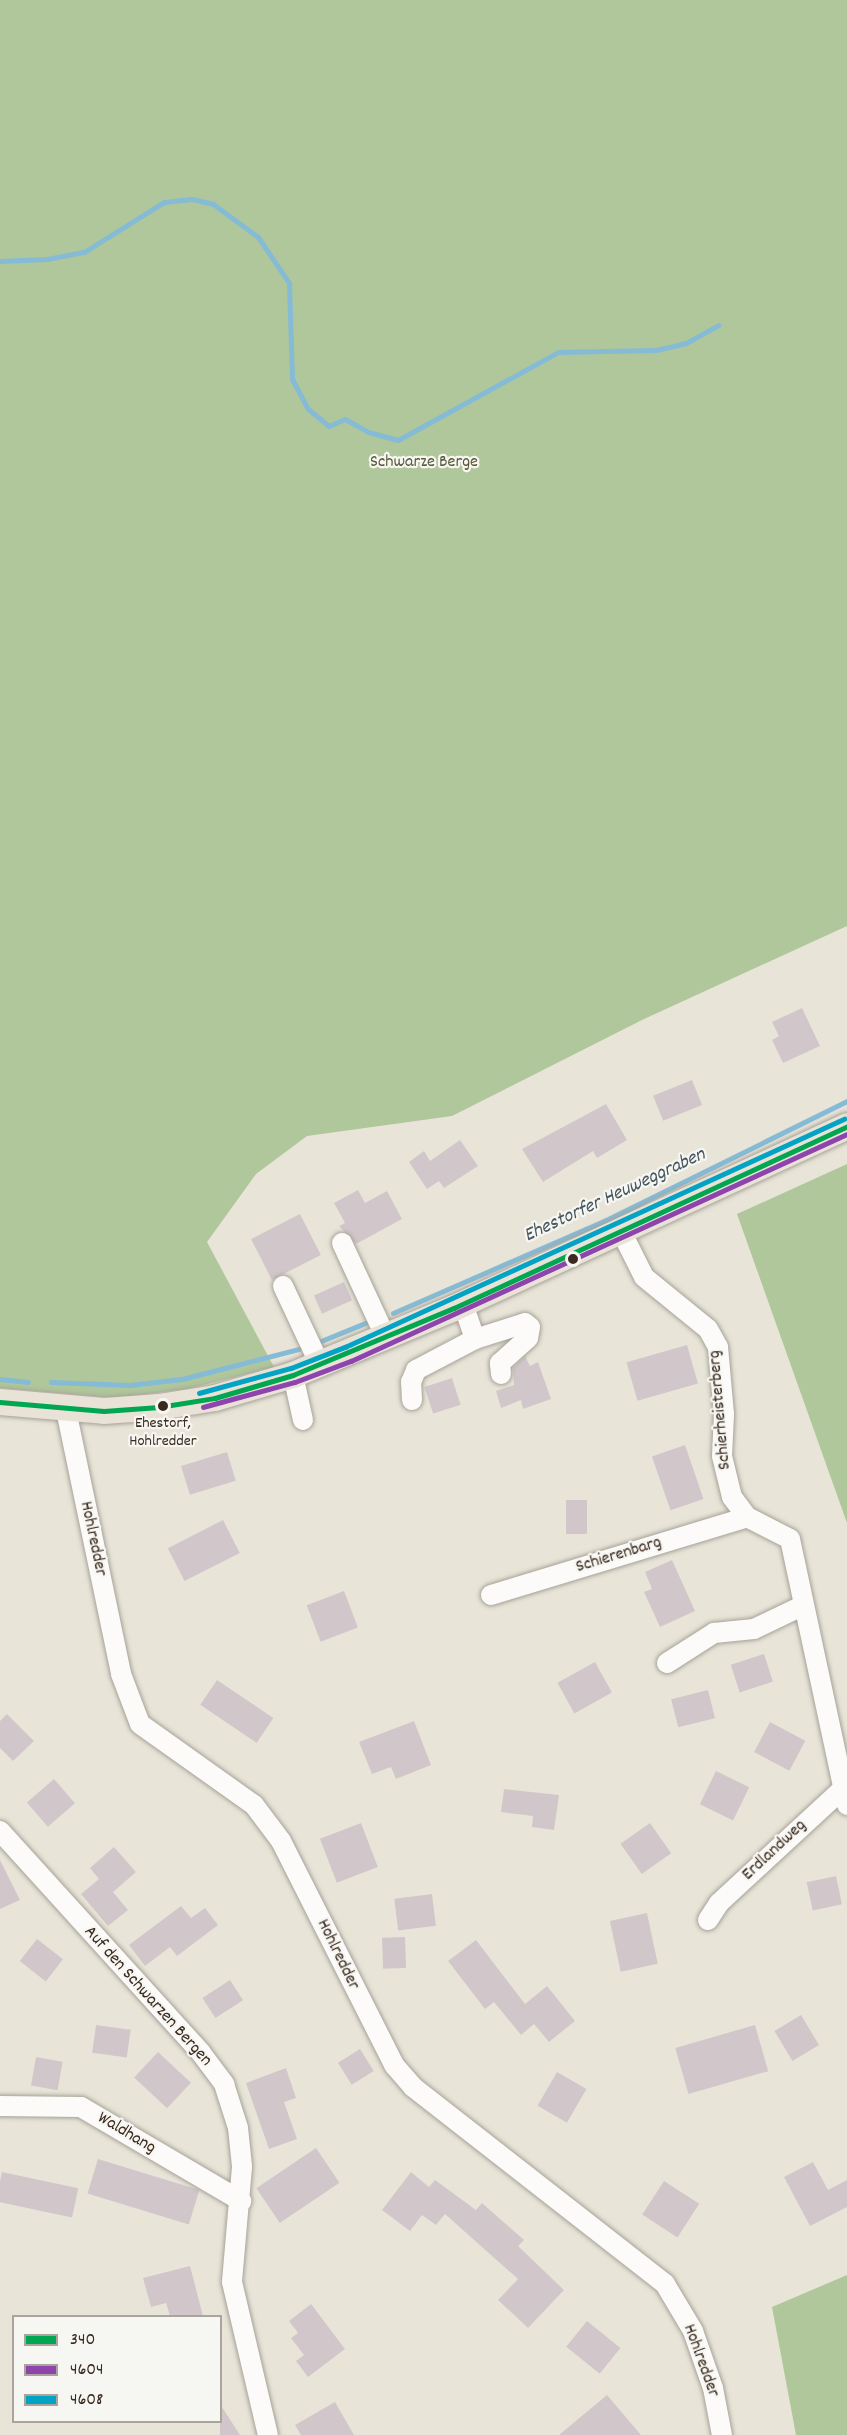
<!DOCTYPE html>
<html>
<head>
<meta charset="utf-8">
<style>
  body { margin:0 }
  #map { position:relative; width:847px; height:2435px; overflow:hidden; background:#e8e5d8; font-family:Dekko,sans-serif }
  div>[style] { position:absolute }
  .forest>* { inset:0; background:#afc79a }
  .stream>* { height:5px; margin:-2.5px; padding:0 2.5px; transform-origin:2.5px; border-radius:2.5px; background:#86bbd6 }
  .building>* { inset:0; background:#d1c7cb; transform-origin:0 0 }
  .roads { filter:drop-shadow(0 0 2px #a7a299) drop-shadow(0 0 2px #a7a299) }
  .minor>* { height:20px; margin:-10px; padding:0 10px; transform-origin:10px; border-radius:10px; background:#fcfbf9 }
  .major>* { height:26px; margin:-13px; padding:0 13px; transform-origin:13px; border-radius:13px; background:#e9e2d6 }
  .bus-1>* { height:4.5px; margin:-2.25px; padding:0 2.25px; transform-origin:2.25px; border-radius:2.25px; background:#00a651 }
  .bus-2>* { height:4.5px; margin:-2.25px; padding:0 2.25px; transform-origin:2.25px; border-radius:2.25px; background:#8e44ad }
  .bus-3>* { height:4.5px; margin:-2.25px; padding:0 2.25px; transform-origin:2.25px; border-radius:2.25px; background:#03a3c5 }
  .dots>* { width:16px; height:16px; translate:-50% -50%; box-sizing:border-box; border:3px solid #f6f6f2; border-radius:50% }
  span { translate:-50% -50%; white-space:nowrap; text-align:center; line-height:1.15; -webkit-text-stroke:4.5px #f6f6f2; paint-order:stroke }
  .bus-label { font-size:16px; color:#3b2a1e }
  .park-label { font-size:18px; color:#5a5a39 }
  .street-label { font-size:18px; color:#3b2a1e }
  .water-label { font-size:20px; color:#47565e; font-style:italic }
  .legend { position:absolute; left:12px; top:2315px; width:210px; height:108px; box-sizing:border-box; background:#f6f6f2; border:2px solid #aba49d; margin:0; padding:8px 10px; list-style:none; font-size:18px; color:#3b2a1e }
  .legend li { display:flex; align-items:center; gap:12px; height:30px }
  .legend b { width:30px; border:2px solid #aba49d }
</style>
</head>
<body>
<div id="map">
  <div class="forest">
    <i style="clip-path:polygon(0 0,847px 0,847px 926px,642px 1020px,452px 1116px,307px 1136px,256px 1174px,207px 1242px,274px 1367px,188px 1389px,114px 1398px,0 1388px)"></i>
    <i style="clip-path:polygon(847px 1164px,847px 1523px,737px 1214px)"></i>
    <i style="clip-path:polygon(847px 2275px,847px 2435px,796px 2435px,772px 2307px)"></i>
  </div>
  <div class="stream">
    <i style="left:0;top:261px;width:47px;rotate:-2.4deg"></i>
    <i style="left:47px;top:259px;width:38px;rotate:-11deg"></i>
    <i style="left:84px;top:252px;width:94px;rotate:-32deg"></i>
    <i style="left:164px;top:202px;width:28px;rotate:-6deg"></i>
    <i style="left:192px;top:199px;width:22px;rotate:13deg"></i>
    <i style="left:213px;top:204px;width:56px;rotate:36.3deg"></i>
    <i style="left:258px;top:237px;width:55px;rotate:56deg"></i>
    <i style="left:289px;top:283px;width:96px;rotate:88.2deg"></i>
    <i style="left:292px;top:379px;width:34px;rotate:62deg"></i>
    <i style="left:308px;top:409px;width:27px;rotate:39deg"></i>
    <i style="left:329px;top:426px;width:17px;rotate:-24deg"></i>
    <i style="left:345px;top:419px;width:26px;rotate:29deg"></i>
    <i style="left:368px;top:432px;width:31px;rotate:15deg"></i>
    <i style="left:398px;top:440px;width:183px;rotate:-28.8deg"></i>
    <i style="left:558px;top:352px;width:98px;rotate:-1.2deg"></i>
    <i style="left:656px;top:350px;width:31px;rotate:-13deg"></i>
    <i style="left:686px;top:343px;width:37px;rotate:-29deg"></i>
    <i style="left:393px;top:1313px;width:230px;rotate:-23.6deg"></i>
    <i style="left:604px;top:1221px;width:271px;rotate:-26.3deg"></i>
    <i style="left:321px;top:1341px;width:48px;rotate:-22.2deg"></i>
    <i style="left:0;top:1379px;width:28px;rotate:6deg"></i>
    <i style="left:51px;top:1382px;width:79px;rotate:2.2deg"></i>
    <i style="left:130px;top:1385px;width:52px;rotate:-6.6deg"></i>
    <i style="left:182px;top:1379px;width:121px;rotate:-14.4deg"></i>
  </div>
  <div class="building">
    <i style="clip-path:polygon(802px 1008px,820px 1046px,783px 1063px,772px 1040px,779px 1036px,772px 1022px)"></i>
    <i style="left:692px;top:1080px;width:27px;height:42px;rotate:68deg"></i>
    <i style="clip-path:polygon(606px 1104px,627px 1140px,597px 1158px,593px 1151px,543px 1182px,522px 1149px)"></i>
    <i style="clip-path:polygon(460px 1140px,478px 1166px,444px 1188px,439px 1181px,427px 1189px,409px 1162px,424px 1151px,430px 1161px)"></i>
    <i style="clip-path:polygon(358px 1190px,365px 1203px,387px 1191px,402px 1219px,356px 1244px,339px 1226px,345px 1223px,334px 1203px)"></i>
    <i style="left:300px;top:1214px;width:46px;height:55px;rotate:63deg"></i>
    <i style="left:344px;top:1282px;width:20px;height:33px;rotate:66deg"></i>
    <i style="left:687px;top:1345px;width:40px;height:63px;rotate:74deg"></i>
    <i style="clip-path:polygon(525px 1356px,530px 1366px,538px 1362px,551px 1399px,523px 1409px,521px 1400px,501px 1408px,496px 1391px,514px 1385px,513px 1368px)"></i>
    <i style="left:452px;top:1378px;width:28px;height:29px;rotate:72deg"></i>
    <i style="left:685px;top:1445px;width:57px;height:35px;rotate:71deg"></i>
    <i style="left:227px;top:1452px;width:30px;height:48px;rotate:73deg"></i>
    <i style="left:566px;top:1500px;width:21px;height:34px"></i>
    <i style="left:223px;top:1520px;width:37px;height:62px;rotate:63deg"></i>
    <i style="clip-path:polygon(672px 1560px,695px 1611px,660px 1627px,644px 1592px,652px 1589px,645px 1572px)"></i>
    <i style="left:344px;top:1591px;width:39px;height:40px;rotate:69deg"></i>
    <i style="left:764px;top:1654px;width:29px;height:35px;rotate:72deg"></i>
    <i style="left:595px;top:1662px;width:35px;height:43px;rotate:61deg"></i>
    <i style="left:217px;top:1680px;width:68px;height:30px;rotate:34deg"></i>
    <i style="left:708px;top:1690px;width:29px;height:38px;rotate:76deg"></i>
    <i style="clip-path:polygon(7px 1714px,34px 1741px,13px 1761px,0 1748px,0 1721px)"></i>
    <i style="clip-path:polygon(414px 1721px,431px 1765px,396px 1779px,391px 1767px,372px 1774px,359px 1742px)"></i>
    <i style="left:770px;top:1722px;width:40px;height:34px;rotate:28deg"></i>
    <i style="left:716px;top:1771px;width:37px;height:37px;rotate:26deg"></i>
    <i style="left:54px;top:1779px;width:32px;height:36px;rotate:49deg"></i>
    <i style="clip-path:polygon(504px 1789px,559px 1795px,554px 1830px,532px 1827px,533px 1816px,501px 1812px)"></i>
    <i style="left:361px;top:1823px;width:47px;height:44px;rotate:69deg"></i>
    <i style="left:650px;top:1823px;width:37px;height:36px;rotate:55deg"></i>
    <i style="clip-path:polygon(114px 1847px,136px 1872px,113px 1892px,128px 1910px,108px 1926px,81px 1894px,99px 1879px,90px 1868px)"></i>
    <i style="clip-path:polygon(0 1860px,20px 1900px,0 1909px)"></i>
    <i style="left:836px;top:1876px;width:29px;height:30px;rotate:78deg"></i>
    <i style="left:432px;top:1894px;width:32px;height:38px;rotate:83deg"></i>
    <i style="clip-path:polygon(181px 1906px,191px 1918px,205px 1908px,218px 1925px,177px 1956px,170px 1947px,145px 1966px,129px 1945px)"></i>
    <i style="left:647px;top:1913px;width:52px;height:38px;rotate:78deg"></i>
    <i style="left:405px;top:1937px;width:31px;height:23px;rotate:88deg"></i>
    <i style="left:37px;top:1939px;width:33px;height:28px;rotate:38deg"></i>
    <i style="clip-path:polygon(476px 1940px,525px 2004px,547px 1986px,575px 2021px,549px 2042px,534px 2024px,521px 2035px,494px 2002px,485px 2009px,448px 1961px)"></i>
    <i style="left:230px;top:1980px;width:24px;height:33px;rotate:57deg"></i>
    <i style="left:801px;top:2015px;width:35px;height:31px;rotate:59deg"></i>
    <i style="left:96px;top:2025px;width:35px;height:28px;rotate:8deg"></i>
    <i style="left:755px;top:2025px;width:48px;height:83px;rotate:74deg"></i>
    <i style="left:360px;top:2049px;width:26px;height:26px;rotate:58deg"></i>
    <i style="left:158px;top:2052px;width:45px;height:35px;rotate:43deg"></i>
    <i style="left:36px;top:2057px;width:27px;height:29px;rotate:10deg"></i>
    <i style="clip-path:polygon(286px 2068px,296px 2098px,284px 2102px,297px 2139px,269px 2149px,246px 2083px)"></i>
    <i style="left:557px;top:2072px;width:34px;height:39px;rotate:30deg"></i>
    <i style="left:316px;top:2148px;width:42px;height:72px;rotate:56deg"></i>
    <i style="left:98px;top:2159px;width:106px;height:36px;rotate:17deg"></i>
    <i style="clip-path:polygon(813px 2162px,828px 2190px,847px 2180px,847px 2207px,810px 2226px,784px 2177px)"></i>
    <i style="left:2px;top:2172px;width:78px;height:30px;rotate:12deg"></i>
    <i style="clip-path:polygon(411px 2172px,429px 2187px,435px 2180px,476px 2210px,482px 2203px,524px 2240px,518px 2246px,564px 2290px,528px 2328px,498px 2300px,518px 2279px,445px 2214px,436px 2225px,422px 2215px,410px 2231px,382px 2210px)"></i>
    <i style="left:664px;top:2181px;width:42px;height:40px;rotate:33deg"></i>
    <i style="clip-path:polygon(190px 2266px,203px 2316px,170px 2316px,166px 2303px,151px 2307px,143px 2278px)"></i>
    <i style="clip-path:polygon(311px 2304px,345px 2349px,308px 2377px,296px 2361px,304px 2355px,291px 2338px,298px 2333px,289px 2321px)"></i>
    <i style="left:587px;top:2321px;width:43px;height:33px;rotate:39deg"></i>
    <i style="clip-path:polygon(607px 2395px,641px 2435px,559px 2435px)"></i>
    <i style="clip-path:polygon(335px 2402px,354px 2435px,301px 2435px,295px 2425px)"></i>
    <i style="clip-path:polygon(220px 2404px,240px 2435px,220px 2435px)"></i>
  </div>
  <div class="roads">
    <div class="minor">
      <i style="left:621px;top:1231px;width:51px;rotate:63.4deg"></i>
      <i style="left:644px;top:1277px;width:82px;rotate:39.1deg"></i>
      <i style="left:708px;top:1329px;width:21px;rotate:61deg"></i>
      <i style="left:718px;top:1347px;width:67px;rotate:84.9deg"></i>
      <i style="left:724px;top:1414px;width:42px;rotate:92.7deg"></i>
      <i style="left:722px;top:1456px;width:42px;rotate:76.3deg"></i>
      <i style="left:732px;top:1497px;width:25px;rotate:53deg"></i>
      <i style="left:747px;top:1517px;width:48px;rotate:27.1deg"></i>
      <i style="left:790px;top:1539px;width:272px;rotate:77.9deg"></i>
      <i style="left:342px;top:1243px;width:105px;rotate:65.1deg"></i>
      <i style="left:283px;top:1286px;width:87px;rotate:64.9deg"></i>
      <i style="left:463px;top:1304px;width:37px;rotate:71deg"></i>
      <i style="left:293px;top:1375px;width:46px;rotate:77.5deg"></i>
      <i style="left:412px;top:1400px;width:18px;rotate:-93deg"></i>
      <i style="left:411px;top:1382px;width:13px;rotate:-67deg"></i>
      <i style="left:416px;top:1370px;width:67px;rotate:-27.7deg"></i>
      <i style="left:475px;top:1339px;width:52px;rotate:-17.7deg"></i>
      <i style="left:525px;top:1323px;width:6px;rotate:39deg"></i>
      <i style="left:530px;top:1327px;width:11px;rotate:100deg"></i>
      <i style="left:528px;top:1338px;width:38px;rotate:138deg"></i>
      <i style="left:500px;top:1363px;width:11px;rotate:85deg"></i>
      <i style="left:66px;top:1410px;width:270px;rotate:78.2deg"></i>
      <i style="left:121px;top:1674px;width:53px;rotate:69.2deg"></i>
      <i style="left:140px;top:1724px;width:140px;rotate:35.4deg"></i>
      <i style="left:254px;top:1805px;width:45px;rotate:53.1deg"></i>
      <i style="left:281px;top:1841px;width:251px;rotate:63.2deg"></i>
      <i style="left:394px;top:2065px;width:29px;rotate:49deg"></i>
      <i style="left:413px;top:2087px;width:320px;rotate:38deg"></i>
      <i style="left:665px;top:2284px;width:55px;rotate:59.2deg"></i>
      <i style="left:693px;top:2331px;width:60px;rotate:70.7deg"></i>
      <i style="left:713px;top:2388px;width:48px;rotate:79.2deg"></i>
      <i style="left:491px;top:1595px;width:268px;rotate:-16.9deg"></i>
      <i style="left:667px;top:1663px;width:56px;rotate:-32.6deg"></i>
      <i style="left:714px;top:1633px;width:40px;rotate:-5.7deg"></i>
      <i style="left:754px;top:1629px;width:55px;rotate:-25.6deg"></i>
      <i style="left:0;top:1831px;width:299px;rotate:47.8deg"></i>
      <i style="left:201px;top:2053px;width:39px;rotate:53deg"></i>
      <i style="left:224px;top:2084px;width:46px;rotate:72.3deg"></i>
      <i style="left:238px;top:2128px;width:39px;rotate:84deg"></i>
      <i style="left:242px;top:2167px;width:115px;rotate:95deg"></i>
      <i style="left:232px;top:2282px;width:157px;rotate:76.8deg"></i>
      <i style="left:708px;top:1920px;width:20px;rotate:-57deg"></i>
      <i style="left:719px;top:1903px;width:174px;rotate:-42.7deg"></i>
      <i style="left:0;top:2106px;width:81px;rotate:0.7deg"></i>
      <i style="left:81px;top:2107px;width:186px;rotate:30.4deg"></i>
    </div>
    <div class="major">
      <i style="left:0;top:1402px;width:104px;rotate:4.9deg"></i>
      <i style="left:104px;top:1411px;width:55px;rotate:-4.2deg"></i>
      <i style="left:159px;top:1407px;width:57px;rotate:-9.1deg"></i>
      <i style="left:215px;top:1398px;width:81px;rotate:-16.4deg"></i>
      <i style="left:293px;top:1375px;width:174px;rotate:-22.6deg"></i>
      <i style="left:454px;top:1308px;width:433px;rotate:-24.8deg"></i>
    </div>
  </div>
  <div class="bus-1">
    <i style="left:0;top:1402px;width:104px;rotate:4.9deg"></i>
    <i style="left:104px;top:1411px;width:55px;rotate:-4.2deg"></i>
    <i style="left:159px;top:1407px;width:57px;rotate:-9.1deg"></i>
    <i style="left:215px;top:1398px;width:81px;rotate:-16.4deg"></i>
    <i style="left:293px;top:1375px;width:174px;rotate:-22.6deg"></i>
    <i style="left:454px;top:1308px;width:433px;rotate:-24.8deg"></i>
  </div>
  <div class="bus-2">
    <i style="left:203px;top:1407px;width:95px;rotate:-15.2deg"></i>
    <i style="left:295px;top:1382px;width:60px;rotate:-20.6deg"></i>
    <i style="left:351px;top:1361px;width:545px;rotate:-24.59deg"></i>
  </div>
  <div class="bus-3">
    <i style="left:199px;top:1393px;width:95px;rotate:-15.2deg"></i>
    <i style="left:291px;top:1368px;width:58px;rotate:-21.3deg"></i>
    <i style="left:345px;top:1347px;width:549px;rotate:-24.56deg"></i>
  </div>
  <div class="dots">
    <i style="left:573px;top:1259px;background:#3b2a1e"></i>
    <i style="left:163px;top:1406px;background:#3b2a1e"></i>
  </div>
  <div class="bus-label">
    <span style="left:163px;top:1433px">Ehestorf,<br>Hohlredder</span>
  </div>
  <div class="park-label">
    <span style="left:424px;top:463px">Schwarze Berge</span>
  </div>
  <div class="street-label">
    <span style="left:721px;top:1410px;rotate:-95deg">Schierheisterberg</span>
    <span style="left:92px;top:1539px;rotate:78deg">Hohlredder</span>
    <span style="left:619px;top:1556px;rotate:-17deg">Schierenbarg</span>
    <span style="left:775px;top:1851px;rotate:-43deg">Erdlandweg</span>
    <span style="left:337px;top:1955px;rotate:64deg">Hohlredder</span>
    <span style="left:147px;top:1997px;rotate:48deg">Auf den Schwarzen Bergen</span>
    <span style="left:126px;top:2134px;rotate:31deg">Waldhang</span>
    <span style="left:700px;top:2361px;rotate:70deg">Hohlredder</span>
  </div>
  <div class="water-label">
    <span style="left:615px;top:1196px;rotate:-25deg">Ehestorfer Heuweggraben</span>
  </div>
  <ul class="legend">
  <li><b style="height:8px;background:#00a651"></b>340</li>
  <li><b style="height:8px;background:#8e44ad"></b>4604</li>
  <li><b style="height:8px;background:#03a3c5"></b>4608</li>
  </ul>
</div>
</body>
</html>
